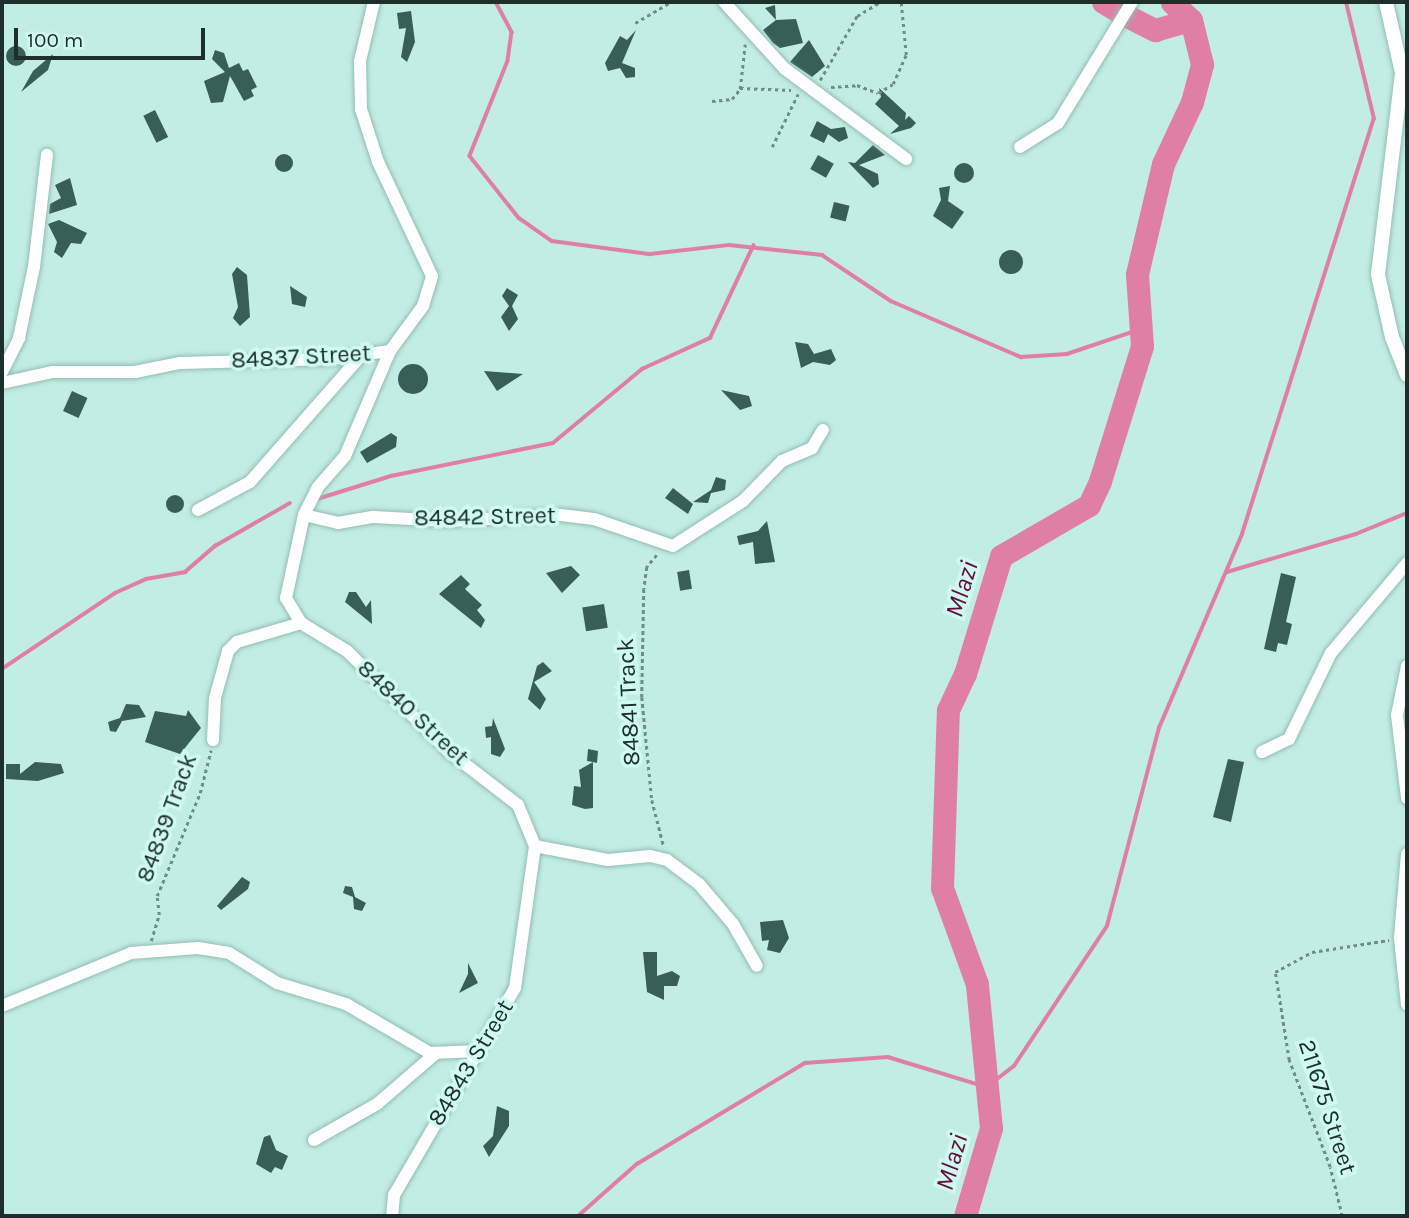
<!DOCTYPE html>
<html>
<head>
<meta charset="utf-8">
<style>
  body { margin:0 }
  #map { position:relative; width:1409px; height:1218px; overflow:hidden; background:#c2ede4; font-family:Karla,sans-serif }
  div>[style] { position:absolute }
  .stream>* { height:3.5px; margin:-1.75px; padding:0 1.75px; transform-origin:1.75px; border-radius:1.75px; background:#e07fa6 }
  .river>* { height:23px; margin:-11.5px; padding:0 11.5px; transform-origin:11.5px; border-radius:11.5px; background:#e07fa6 }
  .building>* { inset:0; background:#375e57; transform-origin:0 0 }
  .round { border-radius:50% }
  .path>* { height:2.5px; margin-top:-1.25px; transform-origin:0; background:repeating-linear-gradient(90deg,#6f8d87 0 3.5px,transparent 0 7px) }
  .roads { filter:drop-shadow(0 0 2px #93bdb5) drop-shadow(0 0 2px #93bdb5) }
  .minor>* { height:12px; margin:-6px; padding:0 6px; transform-origin:6px; border-radius:6px; background:#fff }
  .tertiary>* { height:14px; margin:-7px; padding:0 7px; transform-origin:7px; border-radius:7px; background:#fff }
  span { translate:-50% -50%; white-space:nowrap; text-align:center; line-height:1.15; -webkit-text-stroke:7px #cffaf1; paint-order:stroke }
  .street-label { font-size:24px; color:#1e2f2b }
  .water-label { font-size:26px; color:#650d3b; font-style:italic }
  .frame { position:absolute; inset:0; border:4px solid #1e2f2b; pointer-events:none }
  .scale { position:absolute; left:14px; top:28px; width:191px; height:32px; box-sizing:border-box; border:4px solid #1e2f2b; border-top:0; padding-left:9px; font-size:21px; line-height:24px; white-space:nowrap; color:#1e2f2b; -webkit-text-stroke:5px #cffaf1; paint-order:stroke }
</style>
</head>
<body>
<div id="map">
  <div class="stream">
    <i style="left:496px;top:2px;width:34px;rotate:62deg"></i>
    <i style="left:512px;top:32px;width:29px;rotate:98deg"></i>
    <i style="left:508px;top:61px;width:102px;rotate:111.8deg"></i>
    <i style="left:470px;top:156px;width:79px;rotate:51.7deg"></i>
    <i style="left:519px;top:218px;width:40px;rotate:34.9deg"></i>
    <i style="left:552px;top:241px;width:99px;rotate:7.6deg"></i>
    <i style="left:650px;top:254px;width:80px;rotate:-6.5deg"></i>
    <i style="left:729px;top:245px;width:94px;rotate:6.1deg"></i>
    <i style="left:822px;top:255px;width:83px;rotate:33.7deg"></i>
    <i style="left:891px;top:301px;width:142px;rotate:23.3deg"></i>
    <i style="left:1021px;top:357px;width:46px;rotate:-3.7deg"></i>
    <i style="left:1067px;top:354px;width:78px;rotate:-18.7deg"></i>
    <i style="left:314px;top:500px;width:81px;rotate:-17.3deg"></i>
    <i style="left:391px;top:476px;width:165px;rotate:-11.5deg"></i>
    <i style="left:553px;top:443px;width:116px;rotate:-39.7deg"></i>
    <i style="left:642px;top:369px;width:75px;rotate:-24.5deg"></i>
    <i style="left:710px;top:338px;width:102px;rotate:-64.9deg"></i>
    <i style="left:1227px;top:572px;width:134px;rotate:-16.4deg"></i>
    <i style="left:1356px;top:534px;width:55px;rotate:-22.4deg"></i>
    <i style="left:2px;top:669px;width:136px;rotate:-33.9deg"></i>
    <i style="left:115px;top:593px;width:34px;rotate:-24deg"></i>
    <i style="left:146px;top:579px;width:40px;rotate:-10deg"></i>
    <i style="left:185px;top:572px;width:40px;rotate:-41deg"></i>
    <i style="left:215px;top:546px;width:86px;rotate:-29.8deg"></i>
    <i style="left:578px;top:1216px;width:79px;rotate:-41.4deg"></i>
    <i style="left:637px;top:1164px;width:196px;rotate:-31deg"></i>
    <i style="left:805px;top:1063px;width:83px;rotate:-4.1deg"></i>
    <i style="left:888px;top:1057px;width:103px;rotate:16.9deg"></i>
    <i style="left:987px;top:1087px;width:34px;rotate:-38deg"></i>
    <i style="left:1014px;top:1066px;width:168px;rotate:-56.4deg"></i>
    <i style="left:1107px;top:926px;width:205px;rotate:-75.3deg"></i>
    <i style="left:1159px;top:728px;width:211px;rotate:-66.8deg"></i>
    <i style="left:1242px;top:534px;width:435px;rotate:-72.4deg"></i>
    <i style="left:1374px;top:119px;width:120px;rotate:-103.5deg"></i>
  </div>
  <div class="river">
    <i style="left:1103px;top:2px;width:21px;rotate:31deg"></i>
    <i style="left:1131px;top:18px;width:27px;rotate:27deg"></i>
    <i style="left:1155px;top:30px;width:37px;rotate:-16deg"></i>
    <i style="left:965px;top:1216px;width:92px;rotate:-73.5deg"></i>
    <i style="left:991px;top:1128px;width:145px;rotate:-95.6deg"></i>
    <i style="left:977px;top:984px;width:102px;rotate:-110deg"></i>
    <i style="left:942px;top:888px;width:178px;rotate:-88.1deg"></i>
    <i style="left:948px;top:710px;width:40px;rotate:-65deg"></i>
    <i style="left:965px;top:674px;width:123px;rotate:-73deg"></i>
    <i style="left:1001px;top:556px;width:102px;rotate:-30.1deg"></i>
    <i style="left:1089px;top:505px;width:26px;rotate:-65deg"></i>
    <i style="left:1100px;top:481px;width:141px;rotate:-72.7deg"></i>
    <i style="left:1142px;top:346px;width:72px;rotate:-94deg"></i>
    <i style="left:1137px;top:274px;width:113px;rotate:-76.7deg"></i>
    <i style="left:1163px;top:164px;width:68px;rotate:-64.9deg"></i>
    <i style="left:1192px;top:102px;width:39px;rotate:-75deg"></i>
    <i style="left:1202px;top:64px;width:45px;rotate:-104deg"></i>
    <i style="left:1191px;top:20px;width:26px;rotate:-137deg"></i>
  </div>
  <div class="building">
    <i style="clip-path:polygon(775px 5px,776px 20px,796px 19px,803px 43px,780px 48px,773px 43px,763px 30px,776px 20px,765px 8px)"></i>
    <i style="clip-path:polygon(411px 11px,415px 42px,407px 62px,401px 57px,406px 28px,399px 29px,397px 13px)"></i>
    <i style="clip-path:polygon(636px 30px,622px 63px,635px 68px,635px 77px,626px 78px,620px 68px,608px 71px,605px 63px,620px 36px,627px 40px)"></i>
    <i style="clip-path:polygon(809px 40px,825px 66px,812px 77px,790px 62px)"></i>
    <i class="round" style="left:6px;top:46px;width:20px;height:20px"></i>
    <i style="clip-path:polygon(215px 50px,224px 53px,229px 68px,239px 63px,243px 71px,248px 69px,257px 87px,251px 90px,254px 96px,244px 101px,230px 76px,223px 102px,211px 103px,204px 81px,225px 72px,212px 59px)"></i>
    <i style="clip-path:polygon(53px 54px,48px 70px,21px 92px,33px 71px)"></i>
    <i style="clip-path:polygon(879px 88px,906px 113px,905px 120px,909px 116px,916px 123px,911px 128px,890px 134px,899px 126px,875px 104px,881px 97px)"></i>
    <i style="left:155px;top:110px;width:30px;height:13px;rotate:64deg"></i>
    <i style="clip-path:polygon(817px 121px,831px 129px,845px 127px,848px 138px,839px 142px,828px 134px,824px 143px,810px 136px)"></i>
    <i style="clip-path:polygon(873px 145px,885px 155px,859px 165px,878px 174px,879px 184px,873px 188px,848px 162px,855px 163px)"></i>
    <i class="round" style="left:275px;top:154px;width:18px;height:18px"></i>
    <i style="left:818px;top:155px;width:18px;height:16px;rotate:29deg"></i>
    <i class="round" style="left:954px;top:163px;width:20px;height:20px"></i>
    <i style="clip-path:polygon(70px 178px,77px 205px,49px 214px,50px 204px,61px 198px,55px 185px)"></i>
    <i style="clip-path:polygon(950px 186px,948px 201px,964px 212px,952px 229px,933px 216px,941px 200px,939px 188px)"></i>
    <i style="left:834px;top:202px;width:16px;height:16px;rotate:14deg"></i>
    <i style="clip-path:polygon(59px 220px,87px 233px,81px 244px,71px 243px,62px 258px,54px 252px,57px 242px,48px 224px)"></i>
    <i class="round" style="left:999px;top:250px;width:24px;height:24px"></i>
    <i style="clip-path:polygon(237px 267px,247px 275px,250px 317px,240px 326px,233px 318px,238px 307px,232px 274px)"></i>
    <i style="clip-path:polygon(290px 286px,307px 297px,305px 307px,292px 304px)"></i>
    <i style="clip-path:polygon(507px 288px,518px 295px,512px 306px,518px 319px,509px 331px,501px 317px,509px 306px,502px 296px)"></i>
    <i style="clip-path:polygon(795px 342px,808px 344px,814px 354px,831px 349px,836px 360px,830px 365px,813px 362px,801px 368px)"></i>
    <i class="round" style="left:398px;top:364px;width:30px;height:30px"></i>
    <i style="clip-path:polygon(484px 371px,523px 374px,497px 391px)"></i>
    <i style="clip-path:polygon(721px 390px,749px 396px,752px 406px,740px 410px)"></i>
    <i style="left:72px;top:391px;width:17px;height:22px;rotate:24deg"></i>
    <i style="clip-path:polygon(391px 433px,397px 437px,396px 447px,367px 463px,360px 452px)"></i>
    <i style="clip-path:polygon(716px 477px,726px 480px,725px 490px,711px 493px,708px 503px,693px 502px,711px 490px)"></i>
    <i style="clip-path:polygon(673px 488px,693px 504px,688px 514px,665px 498px)"></i>
    <i class="round" style="left:166px;top:495px;width:18px;height:18px"></i>
    <i style="clip-path:polygon(767px 521px,775px 562px,755px 564px,753px 542px,739px 545px,737px 536px,758px 531px)"></i>
    <i style="clip-path:polygon(571px 566px,580px 575px,562px 593px,546px 573px)"></i>
    <i style="left:689px;top:570px;width:19px;height:12px;rotate:81deg"></i>
    <i style="clip-path:polygon(1281px 573px,1296px 577px,1286px 622px,1292px 624px,1287px 645px,1278px 643px,1276px 652px,1264px 649px)"></i>
    <i style="clip-path:polygon(461px 575px,470px 584px,465px 589px,482px 605px,477px 610px,485px 620px,481px 628px,439px 594px)"></i>
    <i style="clip-path:polygon(356px 592px,366px 607px,371px 600px,372px 624px,345px 602px,349px 592px)"></i>
    <i style="left:604px;top:604px;width:24px;height:22px;rotate:81deg"></i>
    <i style="clip-path:polygon(543px 662px,552px 671px,534px 682px,546px 699px,540px 710px,528px 699px,537px 666px)"></i>
    <i style="clip-path:polygon(126px 704px,139px 705px,146px 717px,122px 721px,116px 732px,110px 731px,108px 722px,120px 718px)"></i>
    <i style="clip-path:polygon(188px 710px,201px 728px,180px 754px,145px 742px,155px 711px,186px 716px)"></i>
    <i style="clip-path:polygon(493px 718px,505px 749px,500px 757px,491px 754px,491px 737px,486px 738px,485px 727px,492px 726px)"></i>
    <i style="clip-path:polygon(588px 749px,598px 751px,597px 763px,593px 762px,593px 808px,585px 809px,572px 805px,574px 786px,581px 787px,579px 770px,593px 762px,587px 761px)"></i>
    <i style="clip-path:polygon(1228px 759px,1244px 762px,1231px 822px,1213px 817px)"></i>
    <i style="clip-path:polygon(35px 762px,61px 764px,64px 773px,38px 781px,6px 779px,6px 764px,20px 764px,20px 774px)"></i>
    <i style="clip-path:polygon(242px 877px,250px 882px,248px 889px,221px 910px,217px 906px)"></i>
    <i style="clip-path:polygon(352px 887px,355px 897px,366px 903px,362px 911px,354px 909px,353px 897px,343px 893px,345px 886px)"></i>
    <i style="clip-path:polygon(783px 920px,789px 938px,780px 953px,767px 950px,769px 940px,762px 941px,760px 922px)"></i>
    <i style="clip-path:polygon(643px 952px,657px 952px,657px 976px,672px 971px,680px 976px,677px 986px,664px 986px,664px 1000px,647px 992px)"></i>
    <i style="clip-path:polygon(468px 963px,478px 983px,459px 993px,468px 974px)"></i>
    <i style="clip-path:polygon(497px 1106px,509px 1111px,509px 1126px,489px 1157px,483px 1146px,493px 1136px)"></i>
    <i style="clip-path:polygon(270px 1135px,276px 1150px,288px 1156px,282px 1170px,275px 1167px,271px 1173px,256px 1164px,264px 1137px)"></i>
  </div>
  <div class="path">
    <i style="left:635px;top:23px;width:42px;rotate:-30.3deg"></i>
    <i style="left:820px;top:80px;width:74px;rotate:-60deg"></i>
    <i style="left:857px;top:16px;width:27px;rotate:-31deg"></i>
    <i style="left:831px;top:87px;width:26px;rotate:-4deg"></i>
    <i style="left:857px;top:85px;width:22px;rotate:21deg"></i>
    <i style="left:878px;top:93px;width:17px;rotate:-31deg"></i>
    <i style="left:893px;top:84px;width:32px;rotate:-66deg"></i>
    <i style="left:906px;top:55px;width:53px;rotate:-95.4deg"></i>
    <i style="left:740px;top:88px;width:51px;rotate:2.2deg"></i>
    <i style="left:712px;top:101px;width:20px;rotate:-6deg"></i>
    <i style="left:732px;top:99px;width:13px;rotate:-51deg"></i>
    <i style="left:740px;top:89px;width:45px;rotate:-83.7deg"></i>
    <i style="left:772px;top:147px;width:59px;rotate:-63.9deg"></i>
    <i style="left:657px;top:555px;width:16px;rotate:130deg"></i>
    <i style="left:647px;top:567px;width:22px;rotate:98deg"></i>
    <i style="left:644px;top:589px;width:108px;rotate:91.1deg"></i>
    <i style="left:642px;top:697px;width:103px;rotate:84.5deg"></i>
    <i style="left:652px;top:800px;width:49px;rotate:75.7deg"></i>
    <i style="left:151px;top:941px;width:27px;rotate:-73deg"></i>
    <i style="left:159px;top:915px;width:19px;rotate:-96deg"></i>
    <i style="left:157px;top:896px;width:112px;rotate:-67.3deg"></i>
    <i style="left:200px;top:793px;width:44px;rotate:-75.7deg"></i>
    <i style="left:1342px;top:1216px;width:50px;rotate:-103.8deg"></i>
    <i style="left:1330px;top:1167px;width:115px;rotate:-111deg"></i>
    <i style="left:1289px;top:1060px;width:89px;rotate:-99deg"></i>
    <i style="left:1275px;top:972px;width:42px;rotate:-28.4deg"></i>
    <i style="left:1312px;top:952px;width:78px;rotate:-8.9deg"></i>
  </div>
  <div class="roads">
    <div class="minor">
      <i style="left:724px;top:2px;width:91px;rotate:47.7deg"></i>
      <i style="left:785px;top:69px;width:151px;rotate:36.6deg"></i>
      <i style="left:1020px;top:147px;width:45px;rotate:-32.3deg"></i>
      <i style="left:1058px;top:123px;width:142px;rotate:-58.6deg"></i>
      <i style="left:390px;top:351px;width:114px;rotate:113.2deg"></i>
      <i style="left:345px;top:456px;width:41px;rotate:131.1deg"></i>
      <i style="left:318px;top:487px;width:31px;rotate:117deg"></i>
      <i style="left:304px;top:515px;width:85px;rotate:102.2deg"></i>
      <i style="left:286px;top:598px;width:29px;rotate:59deg"></i>
      <i style="left:301px;top:623px;width:54px;rotate:31.3deg"></i>
      <i style="left:347px;top:651px;width:142px;rotate:44.7deg"></i>
      <i style="left:448px;top:751px;width:88px;rotate:37.6deg"></i>
      <i style="left:518px;top:805px;width:44px;rotate:67.5deg"></i>
      <i style="left:535px;top:846px;width:143px;rotate:98deg"></i>
      <i style="left:515px;top:988px;width:240px;rotate:120.3deg"></i>
      <i style="left:394px;top:1195px;width:21px;rotate:95deg"></i>
      <i style="left:2px;top:372px;width:38px;rotate:-63deg"></i>
      <i style="left:19px;top:338px;width:73px;rotate:-78.1deg"></i>
      <i style="left:34px;top:267px;width:113px;rotate:-83.4deg"></i>
      <i style="left:2px;top:383px;width:51px;rotate:-12.4deg"></i>
      <i style="left:52px;top:372px;width:83px"></i>
      <i style="left:135px;top:372px;width:46px;rotate:-11.3deg"></i>
      <i style="left:180px;top:363px;width:152px;rotate:-1.5deg"></i>
      <i style="left:332px;top:359px;width:59px;rotate:-7.9deg"></i>
      <i style="left:390px;top:351px;width:56px;rotate:-53.7deg"></i>
      <i style="left:423px;top:306px;width:31px;rotate:-73deg"></i>
      <i style="left:432px;top:276px;width:126px;rotate:-115.3deg"></i>
      <i style="left:378px;top:162px;width:56px;rotate:-107.8deg"></i>
      <i style="left:361px;top:109px;width:48px;rotate:-91.2deg"></i>
      <i style="left:360px;top:61px;width:61px;rotate:-76.7deg"></i>
      <i style="left:198px;top:510px;width:59px;rotate:-28.3deg"></i>
      <i style="left:250px;top:482px;width:167px;rotate:-48.7deg"></i>
      <i style="left:304px;top:515px;width:35px;rotate:13deg"></i>
      <i style="left:338px;top:523px;width:36px;rotate:-10deg"></i>
      <i style="left:373px;top:517px;width:76px;rotate:3deg"></i>
      <i style="left:449px;top:521px;width:112px;rotate:-3.1deg"></i>
      <i style="left:561px;top:515px;width:33px;rotate:7deg"></i>
      <i style="left:594px;top:519px;width:83px;rotate:18.9deg"></i>
      <i style="left:673px;top:546px;width:83px;rotate:-32.7deg"></i>
      <i style="left:743px;top:501px;width:56px;rotate:-45.7deg"></i>
      <i style="left:782px;top:461px;width:33px;rotate:-23deg"></i>
      <i style="left:812px;top:448px;width:21px;rotate:-59deg"></i>
      <i style="left:1407px;top:666px;width:50px;rotate:101.5deg"></i>
      <i style="left:1397px;top:715px;width:84px;rotate:83.1deg"></i>
      <i style="left:213px;top:740px;width:42px;rotate:-87.3deg"></i>
      <i style="left:215px;top:698px;width:49px;rotate:-74.5deg"></i>
      <i style="left:228px;top:651px;width:13px;rotate:-45deg"></i>
      <i style="left:237px;top:642px;width:67px;rotate:-16.5deg"></i>
      <i style="left:1262px;top:752px;width:30px;rotate:-26deg"></i>
      <i style="left:1289px;top:739px;width:96px;rotate:-64deg"></i>
      <i style="left:1331px;top:653px;width:118px;rotate:-49.8deg"></i>
      <i style="left:535px;top:846px;width:74px;rotate:10.9deg"></i>
      <i style="left:608px;top:860px;width:42px;rotate:-5.4deg"></i>
      <i style="left:650px;top:856px;width:17px;rotate:13deg"></i>
      <i style="left:667px;top:860px;width:40px;rotate:37deg"></i>
      <i style="left:699px;top:884px;width:52px;rotate:49.6deg"></i>
      <i style="left:733px;top:924px;width:48px;rotate:60.3deg"></i>
      <i style="left:1407px;top:854px;width:84px;rotate:94.8deg"></i>
      <i style="left:1400px;top:938px;width:67px;rotate:84deg"></i>
      <i style="left:2px;top:1006px;width:139px;rotate:-22.3deg"></i>
      <i style="left:131px;top:953px;width:67px;rotate:-4.3deg"></i>
      <i style="left:198px;top:948px;width:31px;rotate:9deg"></i>
      <i style="left:229px;top:953px;width:57px;rotate:32deg"></i>
      <i style="left:277px;top:983px;width:72px;rotate:16.9deg"></i>
      <i style="left:346px;top:1004px;width:97px;rotate:30.3deg"></i>
      <i style="left:430px;top:1053px;width:49px;rotate:-2.3deg"></i>
      <i style="left:314px;top:1140px;width:73px;rotate:-29.7deg"></i>
      <i style="left:377px;top:1104px;width:77px;rotate:-40.8deg"></i>
    </div>
    <div class="tertiary">
      <i style="left:1386px;top:2px;width:73px;rotate:77.3deg"></i>
      <i style="left:1402px;top:73px;width:203px;rotate:96.8deg"></i>
      <i style="left:1378px;top:275px;width:64px;rotate:77.3deg"></i>
      <i style="left:1392px;top:337px;width:41px;rotate:68.5deg"></i>
    </div>
  </div>
  <div class="street-label">
    <span style="left:301px;top:357px;rotate:-3deg">84837 Street</span>
    <span style="left:485px;top:517px;rotate:-1deg">84842 Street</span>
    <span style="left:629px;top:702px;rotate:-93deg">84841 Track</span>
    <span style="left:413px;top:713px;rotate:43deg">84840 Street</span>
    <span style="left:167px;top:818px;rotate:-70deg">84839 Track</span>
    <span style="left:471px;top:1063px;rotate:-59deg">84843 Street</span>
    <span style="left:1327px;top:1107px;rotate:72deg">211675 Street</span>
  </div>
  <div class="water-label">
    <span style="left:962px;top:589px;rotate:-73deg">Mlazi</span>
    <span style="left:952px;top:1162px;rotate:-74deg">Mlazi</span>
  </div>
  <div class="frame"></div>
  <div class="scale">100 m</div>
</div>
</body>
</html>
